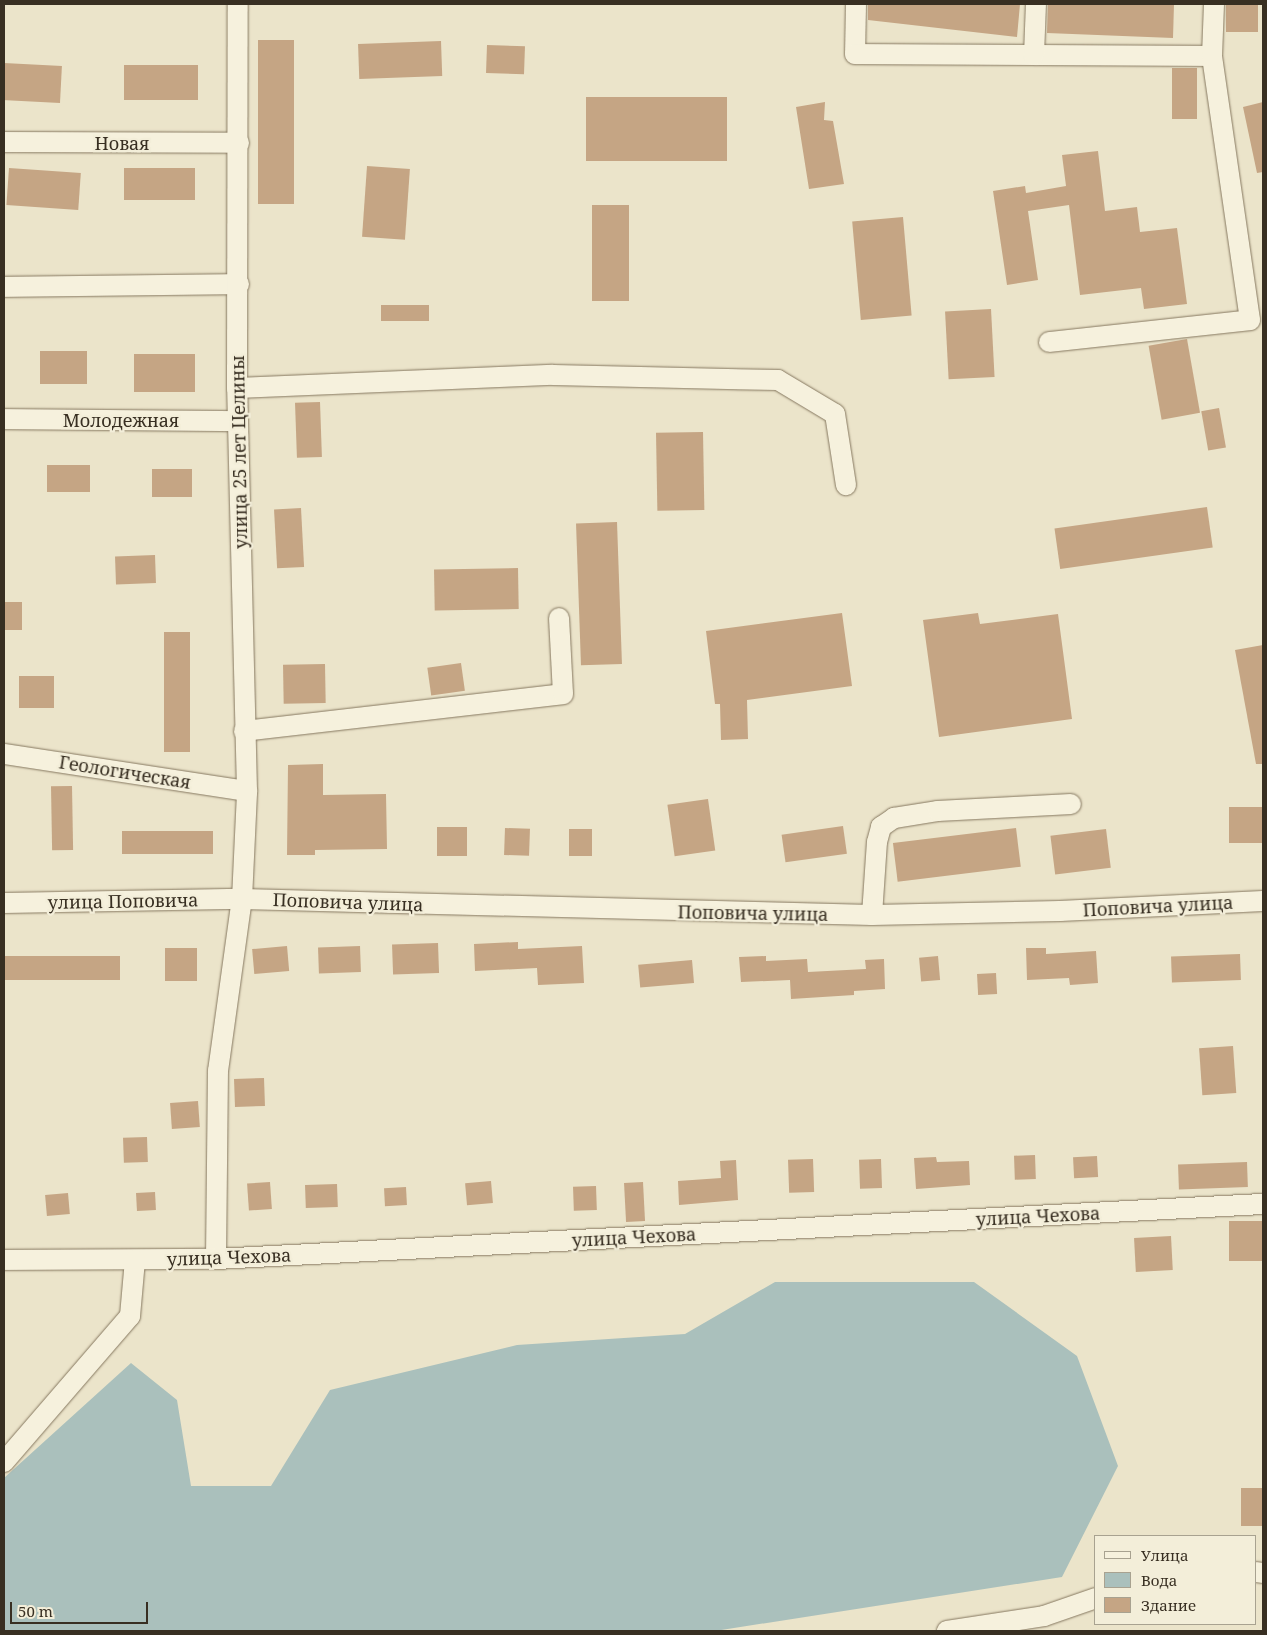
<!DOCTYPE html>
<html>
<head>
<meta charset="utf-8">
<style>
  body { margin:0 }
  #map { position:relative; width:1267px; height:1635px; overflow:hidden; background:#ebe4ca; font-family:"Noto Serif",serif }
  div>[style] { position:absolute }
  .water>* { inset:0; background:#aac0bc }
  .building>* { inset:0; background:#c5a584; transform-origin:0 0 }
  .roads { filter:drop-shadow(0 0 1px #867860) drop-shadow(0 0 1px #867860) }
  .minor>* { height:20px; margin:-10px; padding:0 10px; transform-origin:10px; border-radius:10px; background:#f6f1dd }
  span { translate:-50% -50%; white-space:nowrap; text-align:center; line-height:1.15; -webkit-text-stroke:4.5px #f3eed9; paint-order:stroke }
  .street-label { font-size:18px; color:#382f22 }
  .frame { position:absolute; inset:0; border:5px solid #382f22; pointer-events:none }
  .legend { position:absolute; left:1094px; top:1535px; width:162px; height:90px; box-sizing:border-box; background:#f3eed9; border:1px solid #a8a290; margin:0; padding:6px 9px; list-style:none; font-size:15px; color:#382f22 }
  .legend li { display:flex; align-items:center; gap:10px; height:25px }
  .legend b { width:25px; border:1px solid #a8a290 }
  .scale { position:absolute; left:10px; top:1602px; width:138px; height:22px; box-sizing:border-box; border:2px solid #382f22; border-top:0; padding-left:6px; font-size:15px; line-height:18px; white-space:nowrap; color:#382f22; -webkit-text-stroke:4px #f3eed9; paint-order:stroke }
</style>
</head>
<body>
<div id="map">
  <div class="water">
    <i style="clip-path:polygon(775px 1282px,974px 1282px,1077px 1356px,1118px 1466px,1062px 1577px,715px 1631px,4px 1631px,4px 1478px,131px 1363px,177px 1400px,191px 1486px,271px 1486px,330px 1390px,517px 1345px,685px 1334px)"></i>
  </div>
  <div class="building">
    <i style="clip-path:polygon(868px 4px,1020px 4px,1017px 37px,868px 20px)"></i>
    <i style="clip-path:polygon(1048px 4px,1174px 4px,1173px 38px,1047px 33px)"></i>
    <i style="left:1226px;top:4px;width:32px;height:28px"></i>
    <i style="left:258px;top:40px;width:36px;height:164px"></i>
    <i style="left:441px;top:41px;width:35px;height:83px;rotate:88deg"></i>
    <i style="left:487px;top:45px;width:38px;height:28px;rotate:2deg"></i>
    <i style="left:4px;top:63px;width:58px;height:37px;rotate:3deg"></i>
    <i style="left:124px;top:65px;width:74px;height:35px"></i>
    <i style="left:1172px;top:68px;width:25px;height:51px"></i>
    <i style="left:727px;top:97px;width:64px;height:141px;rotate:90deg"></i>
    <i style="clip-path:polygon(825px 102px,824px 120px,833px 121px,844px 184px,809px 189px,796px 107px)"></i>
    <i style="clip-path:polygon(1263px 102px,1263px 172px,1257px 173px,1243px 107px)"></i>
    <i style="clip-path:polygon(1098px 151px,1105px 211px,1137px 207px,1140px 232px,1177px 228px,1187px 304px,1144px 309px,1141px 288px,1080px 295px,1069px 205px,1028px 211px,1038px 280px,1007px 285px,993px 191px,1025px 186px,1026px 193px,1066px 186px,1062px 155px)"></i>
    <i style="left:367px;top:166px;width:43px;height:71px;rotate:4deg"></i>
    <i style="left:9px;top:168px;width:72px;height:37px;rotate:4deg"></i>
    <i style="left:124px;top:168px;width:71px;height:32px"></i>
    <i style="left:592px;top:205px;width:37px;height:96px"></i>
    <i style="left:903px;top:217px;width:99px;height:51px;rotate:85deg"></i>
    <i style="left:381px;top:305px;width:48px;height:16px"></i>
    <i style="left:991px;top:309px;width:68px;height:46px;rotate:87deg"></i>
    <i style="left:1187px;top:339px;width:75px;height:39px;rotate:80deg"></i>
    <i style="left:87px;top:351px;width:33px;height:47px;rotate:90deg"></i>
    <i style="left:134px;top:354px;width:61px;height:38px"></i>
    <i style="left:320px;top:402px;width:55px;height:25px;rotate:88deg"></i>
    <i style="left:1219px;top:408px;width:40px;height:18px;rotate:80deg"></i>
    <i style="left:703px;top:432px;width:78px;height:47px;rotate:89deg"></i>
    <i style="left:47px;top:465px;width:43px;height:27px"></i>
    <i style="left:152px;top:469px;width:40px;height:28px"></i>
    <i style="left:1207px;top:507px;width:41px;height:154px;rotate:82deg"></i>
    <i style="left:301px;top:508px;width:59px;height:27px;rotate:87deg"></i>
    <i style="left:617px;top:522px;width:142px;height:41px;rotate:88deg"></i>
    <i style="left:155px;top:555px;width:28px;height:40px;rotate:88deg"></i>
    <i style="left:518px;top:568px;width:41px;height:84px;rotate:89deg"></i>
    <i style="left:22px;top:602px;width:28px;height:18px;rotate:90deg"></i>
    <i style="clip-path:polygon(842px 613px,852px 686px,747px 700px,748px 739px,721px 740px,720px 704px,715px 704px,706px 631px)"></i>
    <i style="clip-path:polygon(978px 613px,980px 624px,1058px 614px,1072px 719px,939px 737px,923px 620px)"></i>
    <i style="left:164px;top:632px;width:26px;height:120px"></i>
    <i style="clip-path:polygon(1263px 645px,1263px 764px,1256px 764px,1235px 650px)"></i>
    <i style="left:461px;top:663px;width:28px;height:34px;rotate:82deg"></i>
    <i style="left:325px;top:664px;width:39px;height:42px;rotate:89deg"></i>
    <i style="left:19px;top:676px;width:35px;height:32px"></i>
    <i style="clip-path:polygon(323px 764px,323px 795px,386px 794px,387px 849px,315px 850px,315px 855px,287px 855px,288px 765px)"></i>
    <i style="left:72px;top:786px;width:64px;height:21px;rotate:89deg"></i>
    <i style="left:708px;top:799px;width:52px;height:41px;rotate:82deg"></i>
    <i style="left:1263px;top:807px;width:36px;height:34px;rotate:90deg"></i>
    <i style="left:843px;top:826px;width:28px;height:62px;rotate:82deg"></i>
    <i style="left:437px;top:827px;width:30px;height:29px"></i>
    <i style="left:505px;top:828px;width:25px;height:27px;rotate:2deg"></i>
    <i style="left:1016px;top:828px;width:39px;height:124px;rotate:83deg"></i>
    <i style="left:592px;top:829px;width:27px;height:23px;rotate:90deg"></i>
    <i style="left:1106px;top:829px;width:39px;height:56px;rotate:83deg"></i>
    <i style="left:213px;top:831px;width:23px;height:91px;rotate:90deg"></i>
    <i style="clip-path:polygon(518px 942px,518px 949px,582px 946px,584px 983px,538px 985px,537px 968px,475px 971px,474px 944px)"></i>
    <i style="left:438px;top:943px;width:30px;height:46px;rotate:88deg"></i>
    <i style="left:287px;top:946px;width:25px;height:35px;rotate:85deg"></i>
    <i style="left:360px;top:946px;width:26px;height:42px;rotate:88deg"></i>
    <i style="left:165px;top:948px;width:32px;height:33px"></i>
    <i style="clip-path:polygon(1026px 948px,1046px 948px,1046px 954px,1096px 951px,1098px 983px,1070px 985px,1069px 978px,1027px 980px)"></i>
    <i style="left:1240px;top:954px;width:26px;height:69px;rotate:88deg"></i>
    <i style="left:120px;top:956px;width:24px;height:116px;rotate:90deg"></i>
    <i style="clip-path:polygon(766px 956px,766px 961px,807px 959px,808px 972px,866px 969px,865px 960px,884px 959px,885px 989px,854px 991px,854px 995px,791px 999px,790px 980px,741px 982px,739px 957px)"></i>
    <i style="left:938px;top:956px;width:24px;height:19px;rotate:85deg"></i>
    <i style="left:692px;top:960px;width:23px;height:54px;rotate:85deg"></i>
    <i style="left:996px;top:973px;width:21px;height:19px;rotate:87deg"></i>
    <i style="left:1233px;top:1046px;width:47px;height:34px;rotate:86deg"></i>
    <i style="left:264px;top:1078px;width:28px;height:30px;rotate:88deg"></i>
    <i style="left:198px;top:1101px;width:26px;height:28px;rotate:86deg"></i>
    <i style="left:147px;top:1137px;width:25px;height:24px;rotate:88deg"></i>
    <i style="left:1035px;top:1155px;width:24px;height:21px;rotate:88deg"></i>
    <i style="left:1097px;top:1156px;width:21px;height:24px;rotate:87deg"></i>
    <i style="clip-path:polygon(936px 1157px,937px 1162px,969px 1161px,970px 1185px,916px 1189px,914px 1158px)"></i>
    <i style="left:813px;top:1159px;width:33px;height:25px;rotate:88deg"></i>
    <i style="left:881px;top:1159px;width:29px;height:22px;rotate:88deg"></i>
    <i style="clip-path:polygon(736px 1160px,738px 1200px,679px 1205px,678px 1181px,721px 1178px,720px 1161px)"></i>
    <i style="left:1247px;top:1162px;width:25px;height:69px;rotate:88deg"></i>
    <i style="left:491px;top:1181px;width:22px;height:26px;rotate:85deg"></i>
    <i style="left:270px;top:1182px;width:27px;height:23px;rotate:86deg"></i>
    <i style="left:643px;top:1182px;width:39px;height:19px;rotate:87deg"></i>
    <i style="left:337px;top:1184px;width:23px;height:32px;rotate:88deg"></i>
    <i style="left:596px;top:1186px;width:24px;height:23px;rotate:88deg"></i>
    <i style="left:406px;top:1187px;width:18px;height:22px;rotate:87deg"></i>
    <i style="left:155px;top:1192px;width:18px;height:19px;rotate:87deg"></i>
    <i style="left:68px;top:1193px;width:21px;height:23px;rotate:85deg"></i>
    <i style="left:1263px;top:1221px;width:40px;height:34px;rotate:90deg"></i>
    <i style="left:1171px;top:1236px;width:34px;height:37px;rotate:87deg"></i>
    <i style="left:1263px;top:1488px;width:38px;height:22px;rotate:90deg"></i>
  </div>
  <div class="roads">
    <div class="minor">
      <i style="left:856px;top:4px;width:50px;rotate:91.1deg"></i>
      <i style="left:855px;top:54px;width:357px;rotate:0.3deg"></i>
      <i style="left:1034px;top:55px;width:51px;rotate:-87.8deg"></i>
      <i style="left:4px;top:142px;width:235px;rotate:0.2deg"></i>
      <i style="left:4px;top:287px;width:235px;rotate:-0.7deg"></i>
      <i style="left:1049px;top:342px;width:202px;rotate:-6.2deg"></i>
      <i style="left:1250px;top:320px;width:267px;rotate:-98.2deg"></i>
      <i style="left:1212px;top:56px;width:52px;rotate:-87.8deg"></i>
      <i style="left:237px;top:388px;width:316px;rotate:-2.4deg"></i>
      <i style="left:553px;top:375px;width:225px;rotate:1.3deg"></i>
      <i style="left:778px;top:380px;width:66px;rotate:30.8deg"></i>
      <i style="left:835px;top:414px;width:72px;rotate:81.2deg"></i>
      <i style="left:4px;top:419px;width:234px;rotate:0.5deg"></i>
      <i style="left:244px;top:731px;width:321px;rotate:-6.6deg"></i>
      <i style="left:563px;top:694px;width:76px;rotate:-93deg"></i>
      <i style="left:4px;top:754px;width:246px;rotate:8.7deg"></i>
      <i style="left:4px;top:903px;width:238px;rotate:-1deg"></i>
      <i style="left:242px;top:899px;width:630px;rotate:1.45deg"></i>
      <i style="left:872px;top:915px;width:188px;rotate:-1.2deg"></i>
      <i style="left:1060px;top:911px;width:203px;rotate:-2.8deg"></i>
      <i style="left:872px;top:915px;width:73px;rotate:-86.1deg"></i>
      <i style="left:877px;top:842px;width:16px;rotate:-75deg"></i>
      <i style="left:881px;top:827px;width:16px;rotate:-35deg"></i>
      <i style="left:894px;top:818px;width:45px;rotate:-9deg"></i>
      <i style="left:938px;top:811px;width:133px;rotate:-3deg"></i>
      <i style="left:216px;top:1259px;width:188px;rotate:-89.4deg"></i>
      <i style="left:218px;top:1071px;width:174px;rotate:-82.1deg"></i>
      <i style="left:242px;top:899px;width:108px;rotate:-87.3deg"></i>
      <i style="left:247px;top:791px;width:403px;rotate:-91.4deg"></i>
      <i style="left:237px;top:388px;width:384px;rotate:-89.9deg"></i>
      <i style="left:4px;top:1260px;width:212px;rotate:-0.3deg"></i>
      <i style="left:216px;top:1259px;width:1048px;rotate:-3.01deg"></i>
      <i style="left:4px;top:1462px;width:193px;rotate:-49.2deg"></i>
      <i style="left:130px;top:1316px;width:56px;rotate:-84.9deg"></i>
      <i style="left:1256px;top:1572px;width:7px;rotate:8deg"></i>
      <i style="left:947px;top:1631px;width:98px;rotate:-8.8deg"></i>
      <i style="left:1044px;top:1616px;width:55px;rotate:-19.1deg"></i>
    </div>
  </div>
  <div class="street-label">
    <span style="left:122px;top:143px">Новая</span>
    <span style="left:121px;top:420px">Молодежная</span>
    <span style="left:239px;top:452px;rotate:-91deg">улица 25 лет Целины</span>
    <span style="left:125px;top:772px;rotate:9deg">Геологическая</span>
    <span style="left:123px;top:901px;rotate:-1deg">улица Поповича</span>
    <span style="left:348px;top:902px;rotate:2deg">Поповича улица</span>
    <span style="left:1158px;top:906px;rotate:-3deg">Поповича улица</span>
    <span style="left:753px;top:913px;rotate:1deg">Поповича улица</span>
    <span style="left:1038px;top:1216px;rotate:-3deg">улица Чехова</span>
    <span style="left:634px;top:1237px;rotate:-3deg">улица Чехова</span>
    <span style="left:229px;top:1257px;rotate:-2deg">улица Чехова</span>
  </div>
  <div class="frame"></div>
  <ul class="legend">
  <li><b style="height:6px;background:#f6f1dd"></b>Улица</li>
  <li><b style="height:14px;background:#aac0bc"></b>Вода</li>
  <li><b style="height:14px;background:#c5a584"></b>Здание</li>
  </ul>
  <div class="scale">50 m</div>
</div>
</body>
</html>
